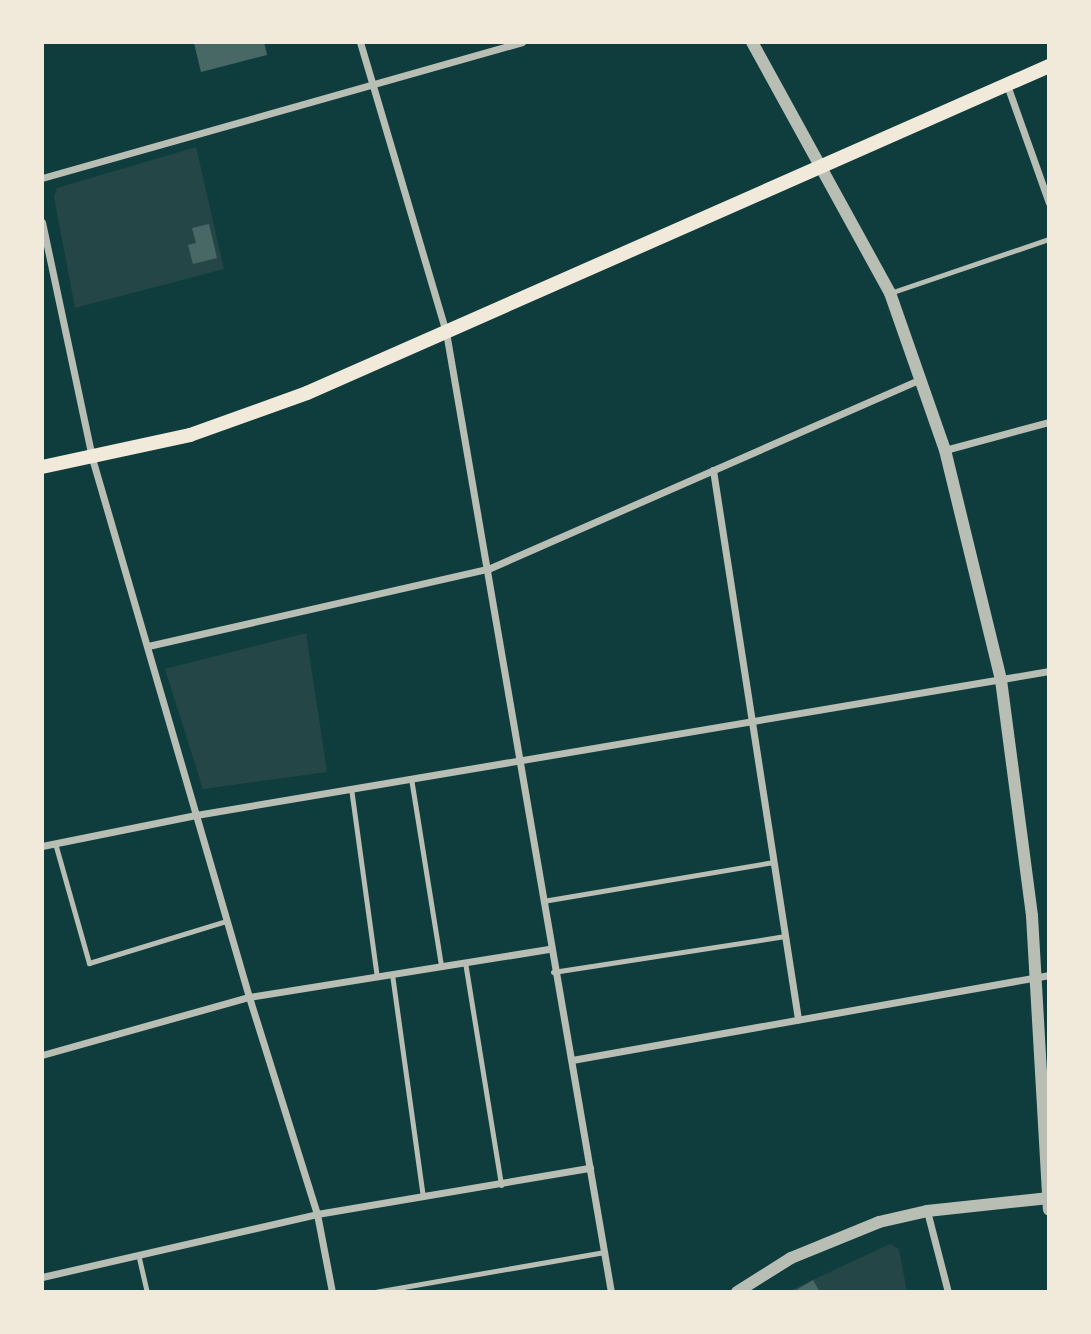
<!DOCTYPE html>
<html>
<head>
<meta charset="utf-8">
<style>
  body { margin:0 }
  #map { position:relative; width:1091px; height:1334px; overflow:hidden; background:#0f3d3e; font-family:Helvetica,sans-serif }
  div>[style] { position:absolute }
  .green>* { inset:0; background:#244646 }
  .building>* { inset:0; background:#486865 }
  .service>* { height:5px; margin:-2.5px; padding:0 2.5px; transform-origin:2.5px; border-radius:2.5px; background:#b8beb3 }
  .minor>* { height:7px; margin:-3.5px; padding:0 3.5px; transform-origin:3.5px; border-radius:3.5px; background:#b8beb3 }
  .tertiary>* { height:12px; margin:-6px; padding:0 6px; transform-origin:6px; border-radius:6px; background:#b8beb3 }
  .secondary>* { height:14px; margin:-7px; padding:0 7px; transform-origin:7px; border-radius:7px; background:#f1e9da }
  span { translate:-50% -50%; white-space:nowrap; text-align:center; line-height:1.15; -webkit-text-stroke:7px #f1e9da; paint-order:stroke }
  .frame { position:absolute; inset:0; border:44px solid #f1e9da; pointer-events:none }
</style>
</head>
<body>
<div id="map">
  <div class="green">
    <i style="clip-path:polygon(196px 147px,224px 269px,75px 308px,54px 197px,57px 188px)"></i>
    <i style="clip-path:polygon(306px 633px,327px 772px,203px 789px,165px 669px)"></i>
    <i style="clip-path:polygon(890px 1244px,899px 1249px,907px 1292px,787px 1292px)"></i>
  </div>
  <div class="building">
    <i style="clip-path:polygon(199px 42px,264px 42px,267px 55px,201px 72px,194px 43px)"></i>
    <i style="clip-path:polygon(209px 224px,217px 258px,193px 264px,188px 245px,196px 243px,192px 228px)"></i>
    <i style="clip-path:polygon(813px 1280px,820px 1292px,793px 1292px)"></i>
  </div>
  <div class="service">
    <i style="left:890px;top:293px;width:168px;rotate:-18.8deg"></i>
    <i style="left:411px;top:778px;width:190px;rotate:80.9deg"></i>
    <i style="left:351px;top:788px;width:191px;rotate:82.2deg"></i>
    <i style="left:55px;top:843px;width:125px;rotate:74.2deg"></i>
    <i style="left:89px;top:963px;width:143px;rotate:-17deg"></i>
    <i style="left:543px;top:901px;width:234px;rotate:-9.6deg"></i>
    <i style="left:465px;top:962px;width:226px;rotate:80.8deg"></i>
    <i style="left:553px;top:972px;width:235px;rotate:-8.8deg"></i>
    <i style="left:392px;top:974px;width:225px;rotate:82.1deg"></i>
    <i style="left:139px;top:1258px;width:35px;rotate:77deg"></i>
    <i style="left:375px;top:1292px;width:233px;rotate:-9.9deg"></i>
  </div>
  <div class="minor">
    <i style="left:360px;top:42px;width:302px;rotate:73.5deg"></i>
    <i style="left:446px;top:332px;width:974px;rotate:80.25deg"></i>
    <i style="left:1007px;top:85px;width:125px;rotate:70.4deg"></i>
    <i style="left:42px;top:178px;width:499px;rotate:-15.8deg"></i>
    <i style="left:42px;top:222px;width:241px;rotate:78deg"></i>
    <i style="left:92px;top:458px;width:561px;rotate:73.76deg"></i>
    <i style="left:249px;top:997px;width:227px;rotate:72.6deg"></i>
    <i style="left:317px;top:1214px;width:79px;rotate:79.1deg"></i>
    <i style="left:945px;top:450px;width:108px;rotate:-15.1deg"></i>
    <i style="left:713px;top:470px;width:556px;rotate:81.2deg"></i>
    <i style="left:148px;top:646px;width:349px;rotate:-12.8deg"></i>
    <i style="left:488px;top:569px;width:473px;rotate:-23.7deg"></i>
    <i style="left:42px;top:846px;width:157px;rotate:-11.4deg"></i>
    <i style="left:196px;top:815px;width:865px;rotate:-9.58deg"></i>
    <i style="left:42px;top:1055px;width:215px;rotate:-15.7deg"></i>
    <i style="left:249px;top:997px;width:305px;rotate:-9.1deg"></i>
    <i style="left:572px;top:1060px;width:485px;rotate:-10.1deg"></i>
    <i style="left:927px;top:1211px;width:84px;rotate:75.5deg"></i>
    <i style="left:42px;top:1277px;width:282px;rotate:-12.9deg"></i>
    <i style="left:317px;top:1214px;width:277px;rotate:-9.6deg"></i>
  </div>
  <div class="tertiary">
    <i style="left:752px;top:42px;width:286px;rotate:61.2deg"></i>
    <i style="left:890px;top:293px;width:166px;rotate:70.7deg"></i>
    <i style="left:945px;top:450px;width:237px;rotate:76.3deg"></i>
    <i style="left:1001px;top:680px;width:238px;rotate:82.5deg"></i>
    <i style="left:1032px;top:916px;width:294px;rotate:86.7deg"></i>
    <i style="left:737px;top:1292px;width:64px;rotate:-32.2deg"></i>
    <i style="left:791px;top:1258px;width:95px;rotate:-22.2deg"></i>
    <i style="left:879px;top:1222px;width:49px;rotate:-12.9deg"></i>
    <i style="left:927px;top:1211px;width:123px;rotate:-6.1deg"></i>
  </div>
  <div class="secondary">
    <i style="left:42px;top:467px;width:151px;rotate:-12.2deg"></i>
    <i style="left:190px;top:435px;width:124px;rotate:-19.7deg"></i>
    <i style="left:307px;top:393px;width:811px;rotate:-23.78deg"></i>
  </div>
  <div class="frame"></div>
</div>
</body>
</html>
